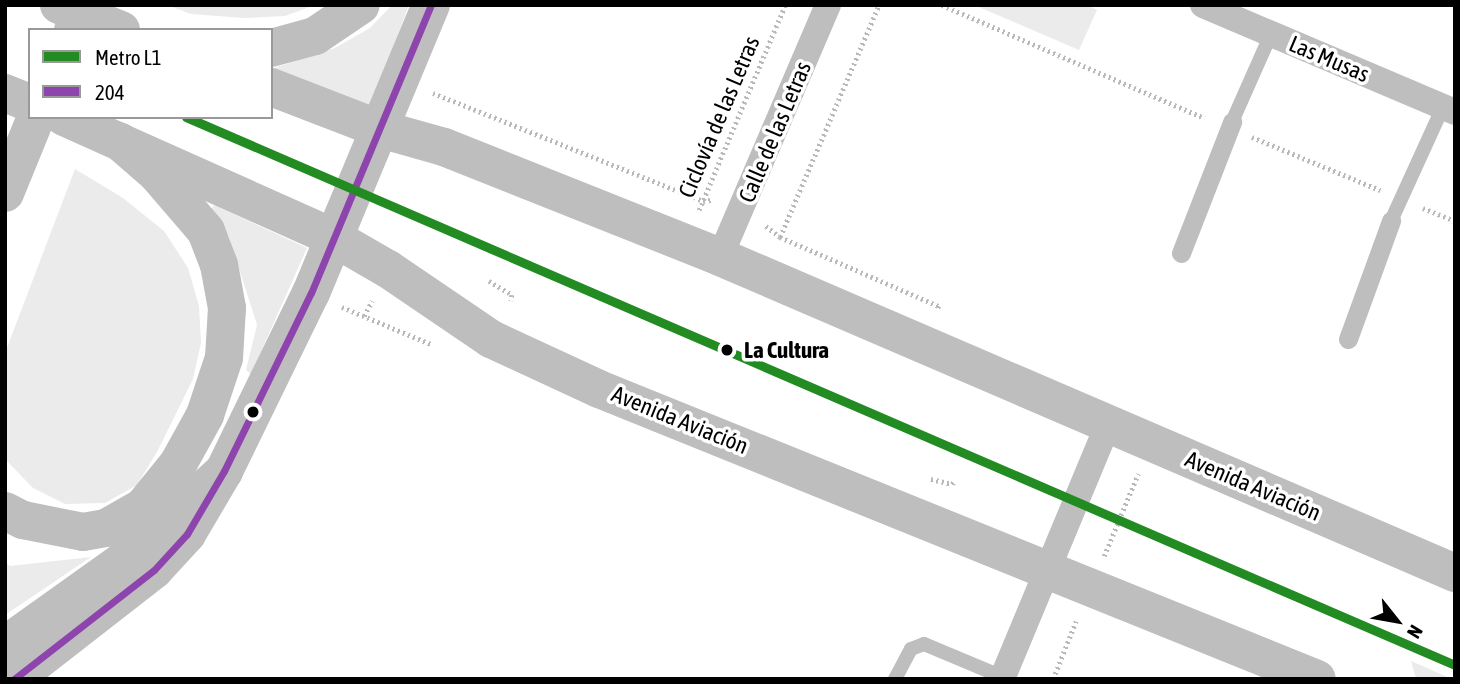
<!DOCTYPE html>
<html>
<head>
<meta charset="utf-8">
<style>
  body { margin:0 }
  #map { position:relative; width:1460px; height:684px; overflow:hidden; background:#fff; font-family:"Asap Condensed",sans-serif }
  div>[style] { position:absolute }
  .green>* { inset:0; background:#ebebeb }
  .path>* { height:4.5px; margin-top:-2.25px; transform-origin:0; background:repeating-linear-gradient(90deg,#b9b9b9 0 2px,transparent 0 5.5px) }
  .service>* { height:14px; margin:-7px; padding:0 7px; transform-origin:7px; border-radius:7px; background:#bebebe }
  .pedestrian>* { height:19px; margin:-9.5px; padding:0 9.5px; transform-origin:9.5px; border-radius:9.5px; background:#bebebe }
  .minor>* { height:26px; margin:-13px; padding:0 13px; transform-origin:13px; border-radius:13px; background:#bebebe }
  .primary>* { height:38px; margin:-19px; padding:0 19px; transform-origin:19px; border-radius:19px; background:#bebebe }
  .motorway>* { height:38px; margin:-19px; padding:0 19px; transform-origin:19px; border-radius:19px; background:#bebebe }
  .bus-1>* { height:7px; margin:-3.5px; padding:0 3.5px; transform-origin:3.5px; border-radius:3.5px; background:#8e44ad }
  .metro-1>* { height:9px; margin:-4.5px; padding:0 4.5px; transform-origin:4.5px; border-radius:4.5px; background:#228b22 }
  .dots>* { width:19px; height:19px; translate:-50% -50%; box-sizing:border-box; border:4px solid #fff; border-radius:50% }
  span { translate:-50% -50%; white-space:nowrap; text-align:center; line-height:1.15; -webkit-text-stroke:7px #fff; paint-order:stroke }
  .street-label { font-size:23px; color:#000 }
  .stop-label { font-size:23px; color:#000; font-weight:700 }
  .left { translate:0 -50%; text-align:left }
  .frame { position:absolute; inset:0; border:7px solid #000; pointer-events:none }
  .legend { position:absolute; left:28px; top:28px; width:245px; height:91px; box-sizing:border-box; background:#fff; border:2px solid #999; margin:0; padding:9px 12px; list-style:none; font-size:21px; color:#000 }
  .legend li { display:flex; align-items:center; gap:14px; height:35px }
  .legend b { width:35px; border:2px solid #999 }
  .north { position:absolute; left:1362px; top:586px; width:70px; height:70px; -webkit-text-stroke:5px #fff; paint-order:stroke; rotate:121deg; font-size:19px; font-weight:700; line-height:28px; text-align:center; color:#000 }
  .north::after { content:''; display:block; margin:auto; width:24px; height:32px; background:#000; clip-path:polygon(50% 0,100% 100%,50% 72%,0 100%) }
</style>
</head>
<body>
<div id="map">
  <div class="green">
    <i style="clip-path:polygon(167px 5px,315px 5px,285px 16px,244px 18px,191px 14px)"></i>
    <i style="clip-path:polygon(392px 5px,409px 5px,371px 108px,271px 69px,335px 48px,370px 28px)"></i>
    <i style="clip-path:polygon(974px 5px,1087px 5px,1097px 10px,1079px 50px)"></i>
    <i style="clip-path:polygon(75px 169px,123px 198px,164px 231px,188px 268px,199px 306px,201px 343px,193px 379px,158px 450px,137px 485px,105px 503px,65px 504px,33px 488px,5px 459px,5px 353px)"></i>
    <i style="clip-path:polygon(214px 205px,307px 248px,251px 374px,246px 370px,257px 325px,229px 237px,211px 209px)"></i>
    <i style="clip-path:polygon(91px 557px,5px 615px,5px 562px,10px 566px)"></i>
    <i style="clip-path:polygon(1411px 661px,1452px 679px,1416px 679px)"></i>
  </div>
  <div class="path">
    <i style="left:942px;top:5px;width:286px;rotate:23.3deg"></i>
    <i style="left:433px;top:93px;width:291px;rotate:21.8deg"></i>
    <i style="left:703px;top:201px;width:8px;rotate:-7deg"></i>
    <i style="left:1252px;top:137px;width:139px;rotate:22.5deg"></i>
    <i style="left:1423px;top:208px;width:35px;rotate:22deg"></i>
    <i style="left:699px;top:210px;width:222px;rotate:-67.2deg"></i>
    <i style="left:766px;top:226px;width:18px;rotate:38deg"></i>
    <i style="left:780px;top:237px;width:173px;rotate:23.5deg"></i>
    <i style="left:939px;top:306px;width:5px;rotate:112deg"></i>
    <i style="left:780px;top:237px;width:252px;rotate:-66.9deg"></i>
    <i style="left:489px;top:281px;width:27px;rotate:31deg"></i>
    <i style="left:512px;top:295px;width:6px;rotate:99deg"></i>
    <i style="left:342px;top:307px;width:96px;rotate:22.6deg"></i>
    <i style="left:364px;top:316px;width:17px;rotate:-62deg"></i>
    <i style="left:931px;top:479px;width:22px;rotate:13deg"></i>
    <i style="left:952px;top:484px;width:5px;rotate:-53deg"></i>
    <i style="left:1104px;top:556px;width:89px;rotate:-67.5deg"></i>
    <i style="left:1053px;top:679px;width:62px;rotate:-68.4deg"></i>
  </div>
  <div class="service">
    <i style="left:1232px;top:122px;width:96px;rotate:-66.1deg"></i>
    <i style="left:1391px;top:221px;width:125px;rotate:-65.5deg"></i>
    <i style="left:895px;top:679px;width:34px;rotate:-62deg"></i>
    <i style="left:911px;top:649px;width:14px;rotate:-21deg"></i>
    <i style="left:924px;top:644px;width:86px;rotate:22.7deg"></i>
  </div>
  <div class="pedestrian">
    <i style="left:1181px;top:253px;width:141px;rotate:-68.7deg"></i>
    <i style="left:1348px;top:339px;width:126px;rotate:-70deg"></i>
  </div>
  <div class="minor">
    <i style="left:1203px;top:5px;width:274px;rotate:23deg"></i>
    <i style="left:720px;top:257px;width:274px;rotate:-66.8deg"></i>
    <i style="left:1002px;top:679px;width:276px;rotate:-67.4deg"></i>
  </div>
  <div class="primary">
    <i style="left:59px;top:5px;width:67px;rotate:22deg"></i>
    <i style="left:271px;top:87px;width:117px;rotate:21.1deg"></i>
    <i style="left:380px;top:129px;width:66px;rotate:15.7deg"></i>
    <i style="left:444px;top:147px;width:297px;rotate:21.7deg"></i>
    <i style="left:720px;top:257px;width:800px;rotate:23.26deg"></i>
    <i style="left:5px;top:93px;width:27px;rotate:22deg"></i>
    <i style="left:64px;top:117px;width:296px;rotate:24.1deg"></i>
    <i style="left:334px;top:238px;width:62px;rotate:29.9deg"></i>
    <i style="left:388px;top:269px;width:125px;rotate:34.2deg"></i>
    <i style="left:491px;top:339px;width:119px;rotate:24.8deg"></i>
    <i style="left:599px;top:389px;width:774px;rotate:21.99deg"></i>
    <i style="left:14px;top:679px;width:177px;rotate:-37.9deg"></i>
    <i style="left:154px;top:570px;width:49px;rotate:-47.5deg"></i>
    <i style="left:187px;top:534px;width:73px;rotate:-59.6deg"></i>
    <i style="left:224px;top:471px;width:198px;rotate:-64deg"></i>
    <i style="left:311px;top:293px;width:312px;rotate:-67.4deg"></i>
  </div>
  <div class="motorway">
    <i style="left:73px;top:30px;width:27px;rotate:-68deg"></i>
    <i style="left:271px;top:48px;width:46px;rotate:-15.3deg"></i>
    <i style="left:315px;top:36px;width:55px;rotate:-34deg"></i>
    <i style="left:5px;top:193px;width:82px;rotate:-67.8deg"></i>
    <i style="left:5px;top:511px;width:20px;rotate:27deg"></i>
    <i style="left:23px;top:520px;width:61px;rotate:11.3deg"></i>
    <i style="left:83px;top:532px;width:23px;rotate:-10deg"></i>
    <i style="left:106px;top:528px;width:43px;rotate:-29.6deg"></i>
    <i style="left:143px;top:507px;width:55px;rotate:-50.9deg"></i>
    <i style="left:178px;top:464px;width:56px;rotate:-61.1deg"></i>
    <i style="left:205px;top:415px;width:60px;rotate:-71.6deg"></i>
    <i style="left:224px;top:358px;width:50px;rotate:-86.6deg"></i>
    <i style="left:227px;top:308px;width:44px;rotate:-100.5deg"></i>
    <i style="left:219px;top:265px;width:36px;rotate:-111deg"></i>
    <i style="left:206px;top:231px;width:75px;rotate:-130.7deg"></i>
    <i style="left:157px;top:174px;width:50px;rotate:-139deg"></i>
    <i style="left:5px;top:645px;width:158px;rotate:-35.5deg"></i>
    <i style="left:134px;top:553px;width:122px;rotate:-42.3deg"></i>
  </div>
  <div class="bus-1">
    <i style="left:14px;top:679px;width:177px;rotate:-37.9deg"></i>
    <i style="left:154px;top:570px;width:49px;rotate:-47.5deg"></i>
    <i style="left:187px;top:534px;width:73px;rotate:-59.6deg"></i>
    <i style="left:224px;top:471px;width:198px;rotate:-64deg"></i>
    <i style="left:311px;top:293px;width:312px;rotate:-67.4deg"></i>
  </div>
  <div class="metro-1">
    <i style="left:186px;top:117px;width:1382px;rotate:23.36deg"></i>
  </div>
  <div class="dots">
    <i style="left:727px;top:350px;background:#000"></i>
    <i style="left:253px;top:412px;background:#000"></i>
  </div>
  <div class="street-label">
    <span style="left:1329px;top:59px;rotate:23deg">Las Musas</span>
    <span style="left:719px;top:117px;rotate:-67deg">Ciclovía de las Letras</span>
    <span style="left:775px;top:132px;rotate:-67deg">Calle de las Letras</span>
    <span style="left:680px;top:420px;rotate:22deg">Avenida Aviación</span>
    <span style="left:1253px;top:486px;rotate:23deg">Avenida Aviación</span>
  </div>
  <div class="stop-label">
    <span class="left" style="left:744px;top:350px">La Cultura</span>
  </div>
  <div class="frame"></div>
  <ul class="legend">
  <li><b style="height:9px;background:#228b22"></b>Metro L1</li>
  <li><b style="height:9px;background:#8e44ad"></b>204</li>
  </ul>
  <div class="north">N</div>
</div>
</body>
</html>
